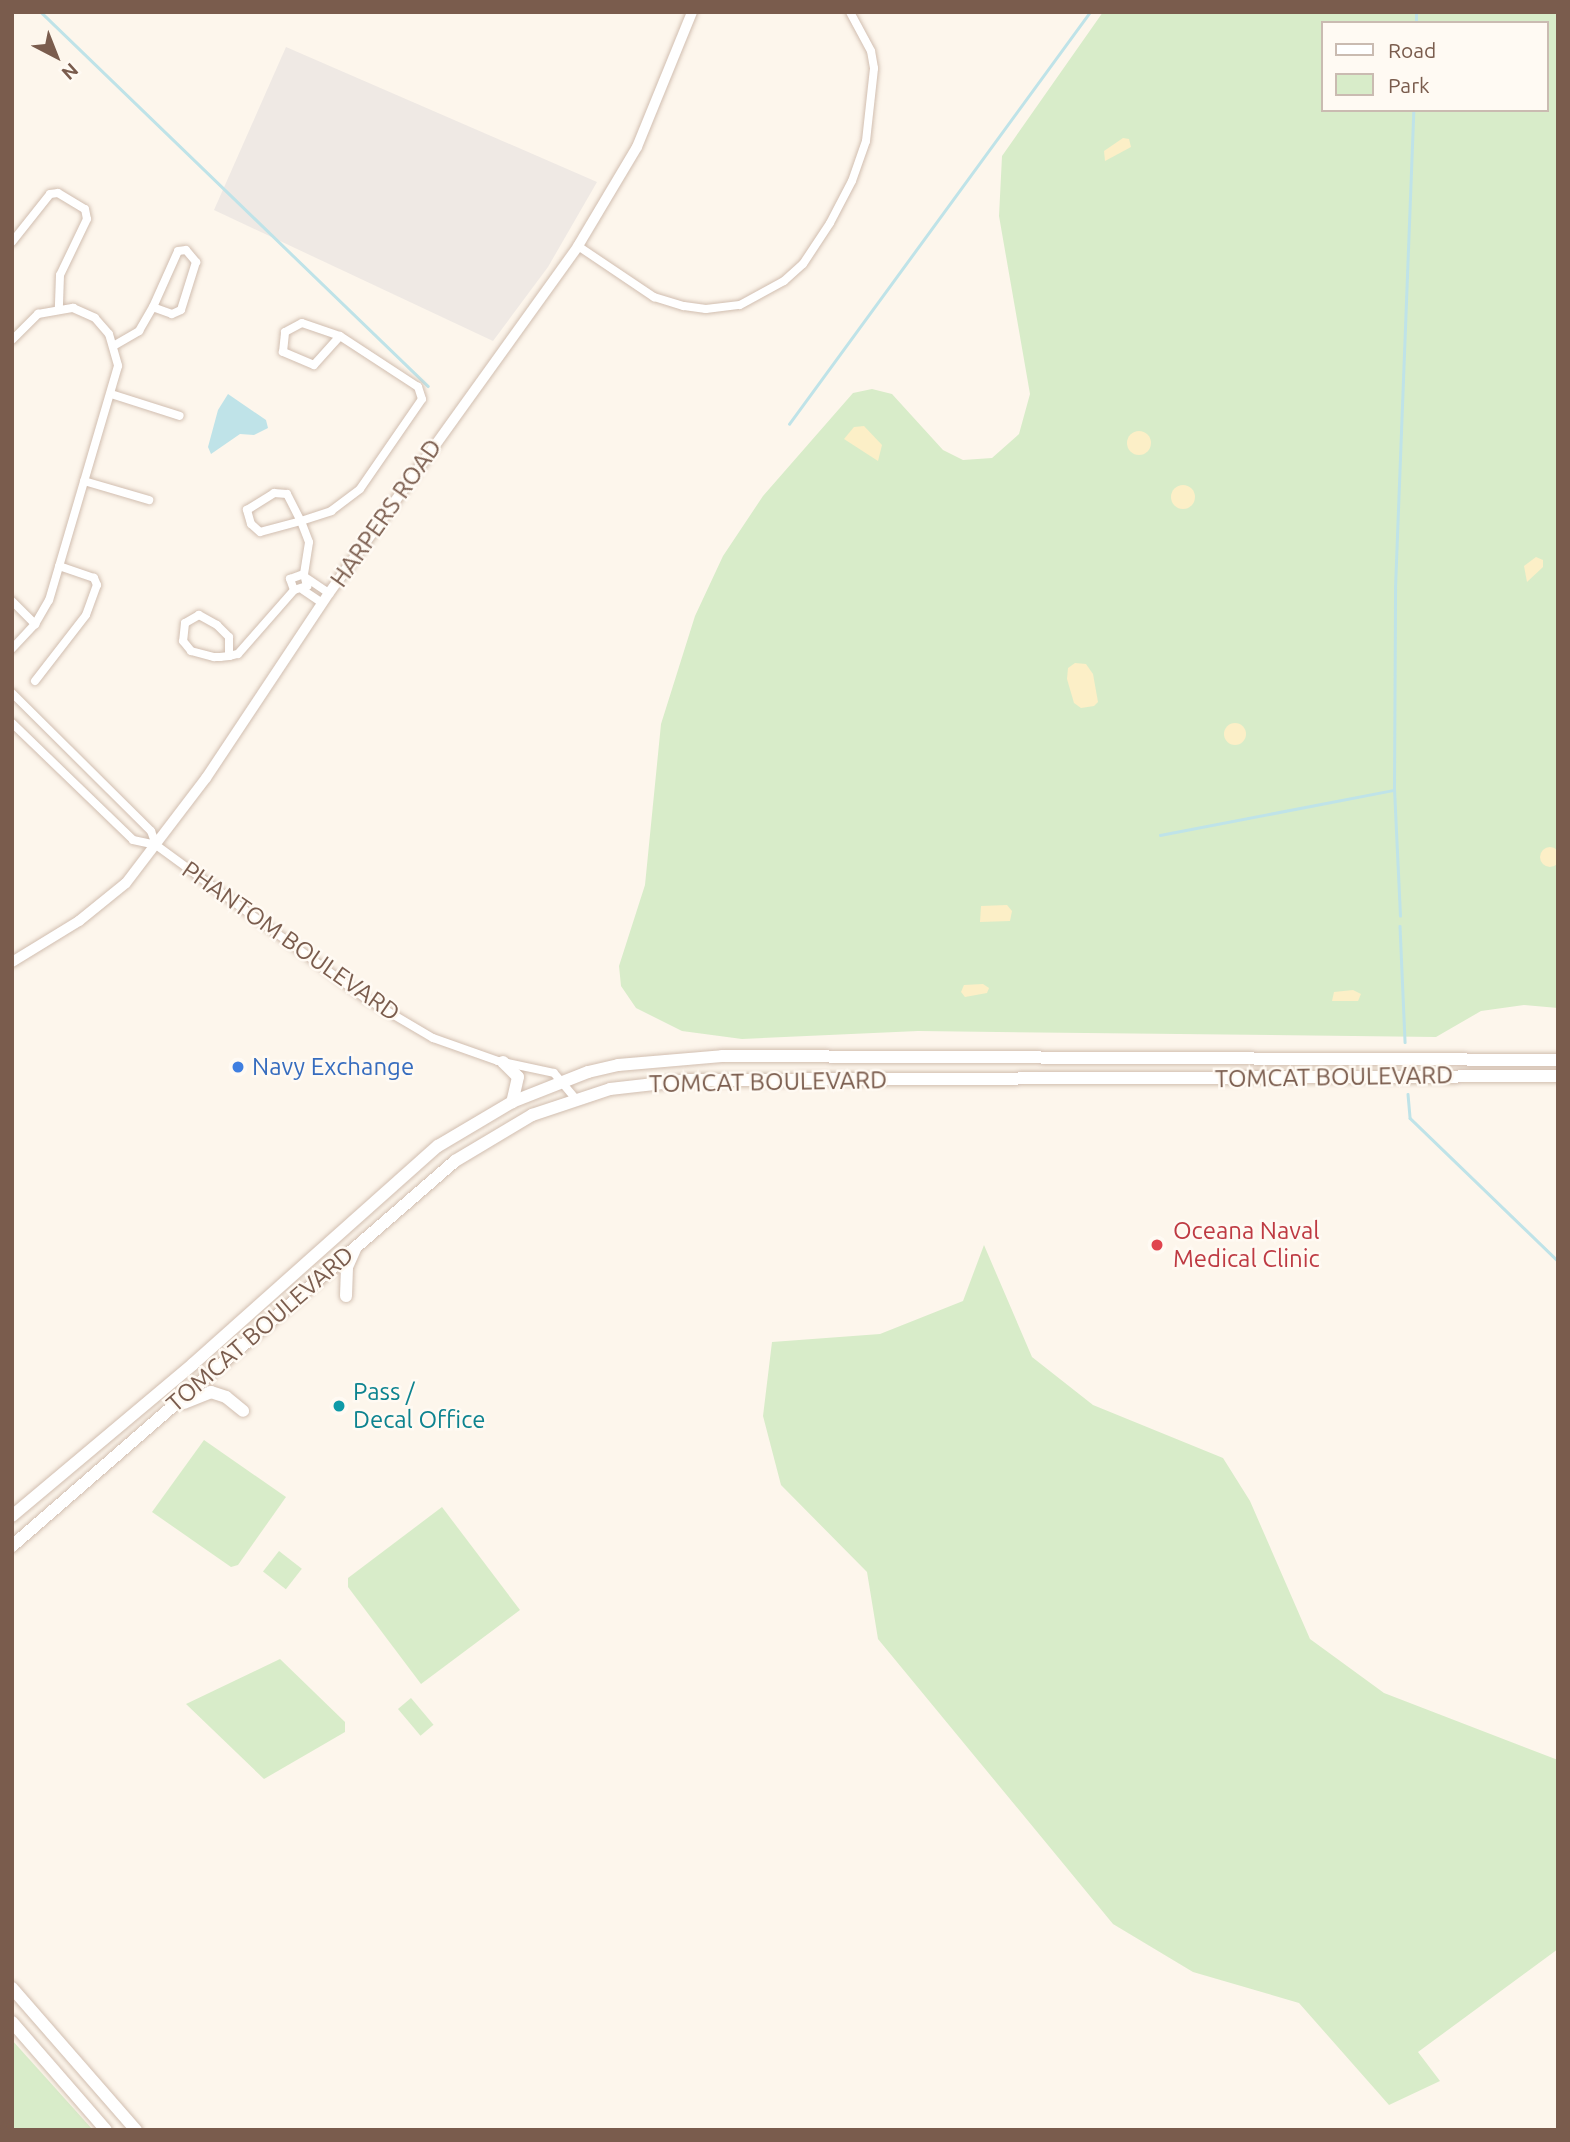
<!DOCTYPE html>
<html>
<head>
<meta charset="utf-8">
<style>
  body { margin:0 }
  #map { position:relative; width:1570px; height:2142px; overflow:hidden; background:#fdf6ec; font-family:Ubuntu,sans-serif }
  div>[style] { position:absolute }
  .industrial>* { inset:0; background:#efe9e4 }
  .green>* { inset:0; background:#d8ecc9; transform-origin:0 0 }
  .sand>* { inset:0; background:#fcefc7 }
  .round { border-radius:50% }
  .water>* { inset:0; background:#bfe3e8 }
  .stream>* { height:2.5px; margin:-1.25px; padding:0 1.25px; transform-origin:1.25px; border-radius:1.25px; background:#bfe3e8 }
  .roads { filter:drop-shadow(0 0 2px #d1beb0) drop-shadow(0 0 2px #d1beb0) }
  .minor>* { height:8px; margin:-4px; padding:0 4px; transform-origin:4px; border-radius:4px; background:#fff }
  .tertiary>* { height:10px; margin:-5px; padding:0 5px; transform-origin:5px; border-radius:5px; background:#fff }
  .secondary>* { height:12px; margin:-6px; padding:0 6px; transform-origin:6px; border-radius:6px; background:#fff }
  .dots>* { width:19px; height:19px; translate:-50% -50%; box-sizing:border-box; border:4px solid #fffaf3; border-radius:50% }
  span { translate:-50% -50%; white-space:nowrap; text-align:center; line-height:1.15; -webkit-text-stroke:5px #fffaf3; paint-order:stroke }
  .street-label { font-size:24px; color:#7a5c4d }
  .shop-label { font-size:24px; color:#366cbe }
  .left { translate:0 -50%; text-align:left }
  .health-label { font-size:24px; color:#be3a42 }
  .culture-label { font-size:24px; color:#0d838f }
  .frame { position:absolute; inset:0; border:14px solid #7a5c4d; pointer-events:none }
  .legend { position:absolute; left:1321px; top:21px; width:228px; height:91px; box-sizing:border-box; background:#fffaf3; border:2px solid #cabbb1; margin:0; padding:9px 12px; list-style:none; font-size:21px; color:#7a5c4d }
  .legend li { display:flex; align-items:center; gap:14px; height:35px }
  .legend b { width:35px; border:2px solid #cabbb1 }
  .north { position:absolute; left:21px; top:21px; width:70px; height:70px; -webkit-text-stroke:5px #fffaf3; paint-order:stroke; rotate:138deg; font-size:19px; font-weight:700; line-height:28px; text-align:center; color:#7a5c4d }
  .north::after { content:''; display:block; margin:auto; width:24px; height:32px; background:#7a5c4d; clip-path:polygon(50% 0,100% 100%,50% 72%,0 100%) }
</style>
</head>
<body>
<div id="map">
  <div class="industrial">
    <i style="clip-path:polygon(286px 47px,597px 182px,548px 267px,493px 341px,214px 210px)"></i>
  </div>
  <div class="green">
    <i style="clip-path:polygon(evenodd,1103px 12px,1558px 12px,1558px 1008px,1524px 1005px,1481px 1011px,1436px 1037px,918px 1031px,742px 1039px,682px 1031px,636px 1008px,621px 986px,619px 966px,645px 885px,661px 724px,695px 616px,723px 556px,763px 496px,853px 393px,872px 389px,892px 394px,943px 450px,963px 460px,992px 458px,1019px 434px,1030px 394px,999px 216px,1002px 156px,1103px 12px,1323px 23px,1547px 23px,1547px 110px,1323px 110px,1323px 23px)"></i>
    <i style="clip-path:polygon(984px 1245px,1032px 1357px,1093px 1405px,1223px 1458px,1250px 1501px,1310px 1639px,1384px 1693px,1558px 1760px,1558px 1949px,1418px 2052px,1440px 2081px,1389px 2105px,1299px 2003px,1193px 1972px,1113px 1924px,878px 1639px,867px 1572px,781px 1485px,763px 1416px,772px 1342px,880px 1334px,963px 1301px)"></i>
    <i style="clip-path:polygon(204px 1440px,286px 1497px,238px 1565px,231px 1567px,152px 1512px)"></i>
    <i style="clip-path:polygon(442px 1507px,520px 1610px,421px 1684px,348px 1587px,348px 1578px)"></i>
    <i style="left:279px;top:1551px;width:29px;height:26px;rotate:38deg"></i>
    <i style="clip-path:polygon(280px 1659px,345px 1722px,345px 1732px,264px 1779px,186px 1704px)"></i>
    <i style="left:411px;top:1698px;width:35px;height:17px;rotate:50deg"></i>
    <i style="clip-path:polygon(12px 2040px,93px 2130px,12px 2130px)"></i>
  </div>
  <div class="sand">
    <i style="clip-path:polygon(1123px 138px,1129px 139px,1131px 147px,1105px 161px,1104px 151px)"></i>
    <i style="clip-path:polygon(864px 426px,882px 445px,878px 461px,844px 439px,854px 427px)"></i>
    <i class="round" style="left:1127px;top:431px;width:24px;height:24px"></i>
    <i class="round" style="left:1171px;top:485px;width:24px;height:24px"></i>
    <i style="clip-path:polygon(1536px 557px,1543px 560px,1543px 567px,1527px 582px,1524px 566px)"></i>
    <i style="clip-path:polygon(1075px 663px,1086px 664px,1093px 674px,1098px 702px,1094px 706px,1081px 708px,1074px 703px,1067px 679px,1068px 668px)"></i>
    <i class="round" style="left:1224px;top:723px;width:22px;height:22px"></i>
    <i class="round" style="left:1540px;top:847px;width:20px;height:20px"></i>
    <i style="clip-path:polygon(1007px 905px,1012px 911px,1010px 921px,980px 922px,981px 906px)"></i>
    <i style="clip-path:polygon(983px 984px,989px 988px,987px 993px,965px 997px,961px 992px,964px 985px)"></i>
    <i style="clip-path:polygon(1353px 990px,1361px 994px,1358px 1001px,1332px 1001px,1334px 992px)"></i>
  </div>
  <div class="water">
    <i style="clip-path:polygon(228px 394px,266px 420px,268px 428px,254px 435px,240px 434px,211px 454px,208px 447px,218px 410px)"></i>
  </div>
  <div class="stream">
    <i style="left:41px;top:12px;width:538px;rotate:44.02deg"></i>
    <i style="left:1416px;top:23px;width:11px;rotate:-90deg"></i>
    <i style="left:789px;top:424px;width:510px;rotate:-53.85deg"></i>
    <i style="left:1160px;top:835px;width:238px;rotate:-10.9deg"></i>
    <i style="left:1400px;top:916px;width:126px;rotate:-92.7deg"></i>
    <i style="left:1394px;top:790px;width:202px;rotate:-89.7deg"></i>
    <i style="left:1395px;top:588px;width:478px;rotate:-87.8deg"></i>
    <i style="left:1400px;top:926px;width:116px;rotate:87.5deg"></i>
    <i style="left:1408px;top:1094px;width:24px;rotate:85deg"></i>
    <i style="left:1410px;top:1118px;width:206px;rotate:44deg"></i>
  </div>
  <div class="roads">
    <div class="minor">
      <i style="left:12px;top:242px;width:61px;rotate:-51.6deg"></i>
      <i style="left:50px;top:194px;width:8px;rotate:-7deg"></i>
      <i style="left:58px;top:193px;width:31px;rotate:31deg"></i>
      <i style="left:85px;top:209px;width:10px;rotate:79deg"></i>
      <i style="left:87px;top:219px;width:62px;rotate:115.7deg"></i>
      <i style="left:60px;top:275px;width:33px;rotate:92deg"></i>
      <i style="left:578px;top:246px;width:92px;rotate:33.9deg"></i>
      <i style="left:654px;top:297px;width:31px;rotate:17deg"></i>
      <i style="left:684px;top:306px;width:22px;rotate:8deg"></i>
      <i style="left:706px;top:309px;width:34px;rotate:-7deg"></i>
      <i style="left:740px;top:305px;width:50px;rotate:-28.6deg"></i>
      <i style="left:784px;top:281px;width:25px;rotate:-42deg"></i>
      <i style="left:803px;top:264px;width:49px;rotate:-56.6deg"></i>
      <i style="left:830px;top:223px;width:47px;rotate:-62.4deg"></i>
      <i style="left:852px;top:181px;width:42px;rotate:-70.7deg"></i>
      <i style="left:866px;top:141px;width:73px;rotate:-83.7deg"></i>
      <i style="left:874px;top:68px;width:17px;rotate:-100deg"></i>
      <i style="left:871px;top:51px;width:44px;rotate:-118.3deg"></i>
      <i style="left:186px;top:250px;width:16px;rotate:50deg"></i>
      <i style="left:196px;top:262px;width:50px;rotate:107.4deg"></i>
      <i style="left:181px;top:310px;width:10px;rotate:156deg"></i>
      <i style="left:172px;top:314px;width:20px;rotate:-160deg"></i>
      <i style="left:153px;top:307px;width:61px;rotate:-65.9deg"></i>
      <i style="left:178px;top:251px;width:8px;rotate:-7deg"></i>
      <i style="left:302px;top:323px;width:40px;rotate:18.9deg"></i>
      <i style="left:340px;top:336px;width:39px;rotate:132deg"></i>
      <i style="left:314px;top:365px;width:34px;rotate:-157deg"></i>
      <i style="left:283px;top:352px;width:20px;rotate:-84deg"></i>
      <i style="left:285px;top:332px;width:19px;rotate:-28deg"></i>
      <i style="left:12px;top:340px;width:37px;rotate:-45deg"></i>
      <i style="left:38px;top:314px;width:36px;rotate:-10deg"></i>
      <i style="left:73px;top:308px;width:24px;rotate:24deg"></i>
      <i style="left:95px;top:318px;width:21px;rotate:49deg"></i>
      <i style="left:109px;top:334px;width:33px;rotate:74deg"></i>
      <i style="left:118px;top:366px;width:244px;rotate:106.4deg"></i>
      <i style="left:49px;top:600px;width:28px;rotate:120deg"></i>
      <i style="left:35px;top:624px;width:34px;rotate:133deg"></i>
      <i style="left:115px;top:345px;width:28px;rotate:-30deg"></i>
      <i style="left:139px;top:331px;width:28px;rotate:-60deg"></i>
      <i style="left:111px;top:394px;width:72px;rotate:17.7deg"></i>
      <i style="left:84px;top:481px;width:68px;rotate:16.3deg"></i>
      <i style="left:274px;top:493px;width:13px;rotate:4deg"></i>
      <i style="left:287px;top:494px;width:30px;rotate:63deg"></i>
      <i style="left:301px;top:521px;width:42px;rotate:165deg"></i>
      <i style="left:260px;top:532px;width:12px;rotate:-138deg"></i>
      <i style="left:251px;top:524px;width:15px;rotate:-106deg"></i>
      <i style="left:247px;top:510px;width:32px;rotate:-32deg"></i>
      <i style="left:304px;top:574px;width:32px;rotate:-81deg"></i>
      <i style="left:309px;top:542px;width:22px;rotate:-111deg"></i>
      <i style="left:301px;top:521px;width:32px;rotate:-18deg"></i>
      <i style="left:331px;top:511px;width:36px;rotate:-37deg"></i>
      <i style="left:360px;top:489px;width:109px;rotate:-55.4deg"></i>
      <i style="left:422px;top:399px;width:13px;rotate:-108deg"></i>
      <i style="left:418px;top:387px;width:93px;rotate:-146.8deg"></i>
      <i style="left:308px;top:579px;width:25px;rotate:34deg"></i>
      <i style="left:294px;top:590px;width:14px;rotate:-17deg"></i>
      <i style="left:307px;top:586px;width:12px;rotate:-104deg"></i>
      <i style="left:294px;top:590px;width:12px;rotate:-110deg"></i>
      <i style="left:290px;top:579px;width:15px;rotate:-20deg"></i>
      <i style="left:303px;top:590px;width:23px;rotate:34deg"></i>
      <i style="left:12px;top:601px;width:33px;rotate:45deg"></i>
      <i style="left:229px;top:656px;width:19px;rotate:-90deg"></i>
      <i style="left:229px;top:637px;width:17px;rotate:-135deg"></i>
      <i style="left:217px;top:625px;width:21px;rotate:-151deg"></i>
      <i style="left:199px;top:615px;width:16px;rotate:150deg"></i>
      <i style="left:185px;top:623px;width:18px;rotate:96deg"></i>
      <i style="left:183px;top:641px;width:13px;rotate:51deg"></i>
      <i style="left:191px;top:651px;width:24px;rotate:15deg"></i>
      <i style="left:214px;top:657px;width:6px"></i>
      <i style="left:220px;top:657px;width:9px;rotate:-6deg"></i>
      <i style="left:229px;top:656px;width:9px;rotate:-13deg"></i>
      <i style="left:238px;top:654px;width:85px;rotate:-48.8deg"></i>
      <i style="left:35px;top:681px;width:83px;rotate:-52.3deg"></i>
      <i style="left:86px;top:615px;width:32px;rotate:-70deg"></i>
      <i style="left:97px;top:585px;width:8px;rotate:-113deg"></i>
      <i style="left:94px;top:578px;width:37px;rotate:-161deg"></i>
      <i style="left:12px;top:693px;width:196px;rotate:44.8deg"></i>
      <i style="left:151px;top:831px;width:15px;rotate:70deg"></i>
      <i style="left:156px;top:845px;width:259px;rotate:36.2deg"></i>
      <i style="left:365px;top:998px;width:79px;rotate:30.5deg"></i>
      <i style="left:433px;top:1038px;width:69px;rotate:19.5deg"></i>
      <i style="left:498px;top:1061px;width:57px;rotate:12.1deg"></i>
      <i style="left:554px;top:1073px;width:35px;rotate:50deg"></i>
      <i style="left:12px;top:723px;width:168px;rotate:44deg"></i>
      <i style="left:133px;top:840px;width:24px;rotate:12deg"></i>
    </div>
    <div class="tertiary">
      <i style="left:12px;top:962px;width:79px;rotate:-31.5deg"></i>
      <i style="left:79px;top:921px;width:60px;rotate:-39deg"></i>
      <i style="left:126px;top:883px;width:132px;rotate:-52.7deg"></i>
      <i style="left:206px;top:778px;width:222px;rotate:-56.4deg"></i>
      <i style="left:329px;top:593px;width:427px;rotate:-54.3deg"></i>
      <i style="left:578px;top:246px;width:115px;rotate:-59.2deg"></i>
      <i style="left:637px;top:147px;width:146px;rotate:-67.8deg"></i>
    </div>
    <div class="secondary">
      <i style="left:503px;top:1062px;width:21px;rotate:45deg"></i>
      <i style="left:518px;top:1077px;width:26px;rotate:103deg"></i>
      <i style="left:346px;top:1296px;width:29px;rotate:-88deg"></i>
      <i style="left:347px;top:1267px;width:20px;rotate:-66deg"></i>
      <i style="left:184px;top:1403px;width:29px;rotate:-22deg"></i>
      <i style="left:211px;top:1392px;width:16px;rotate:18deg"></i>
      <i style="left:226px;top:1397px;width:22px;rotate:39deg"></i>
      <i style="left:12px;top:1516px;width:236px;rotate:-40deg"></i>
      <i style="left:193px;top:1364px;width:328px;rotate:-41.7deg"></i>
      <i style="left:438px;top:1146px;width:86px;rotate:-30.7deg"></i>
      <i style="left:512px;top:1102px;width:82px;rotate:-21.5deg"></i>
      <i style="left:588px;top:1072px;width:31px;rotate:-13deg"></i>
      <i style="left:618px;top:1065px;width:104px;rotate:-4.9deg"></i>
      <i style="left:722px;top:1056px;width:836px;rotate:0.27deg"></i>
      <i style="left:12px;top:1546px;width:587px;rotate:-40.99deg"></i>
      <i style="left:455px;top:1161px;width:90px;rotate:-30.9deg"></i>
      <i style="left:532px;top:1115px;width:82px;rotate:-18.4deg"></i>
      <i style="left:610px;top:1089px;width:80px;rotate:-6.5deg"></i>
      <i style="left:689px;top:1080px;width:869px;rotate:-0.26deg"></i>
      <i style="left:12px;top:1988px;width:189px;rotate:48.9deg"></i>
      <i style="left:12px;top:2022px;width:143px;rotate:49deg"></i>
    </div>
  </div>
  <div class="dots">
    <i style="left:238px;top:1067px;background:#3f7fe0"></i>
    <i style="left:1157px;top:1245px;background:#e0444e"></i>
    <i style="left:339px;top:1406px;background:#0f9aa8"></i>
  </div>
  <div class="street-label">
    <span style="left:386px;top:513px;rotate:-55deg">HARPERS ROAD</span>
    <span style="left:291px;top:941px;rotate:35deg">PHANTOM BOULEVARD</span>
    <span style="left:1334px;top:1077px;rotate:-1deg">TOMCAT BOULEVARD</span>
    <span style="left:768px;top:1082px;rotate:-1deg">TOMCAT BOULEVARD</span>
    <span style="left:260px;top:1329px;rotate:-41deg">TOMCAT BOULEVARD</span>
  </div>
  <div class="shop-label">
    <span class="left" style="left:252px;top:1067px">Navy Exchange</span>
  </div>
  <div class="health-label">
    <span class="left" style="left:1173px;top:1245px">Oceana Naval<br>Medical Clinic</span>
  </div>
  <div class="culture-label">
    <span class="left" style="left:353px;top:1406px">Pass /<br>Decal Office</span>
  </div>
  <div class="frame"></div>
  <ul class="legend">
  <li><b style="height:9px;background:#fff"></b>Road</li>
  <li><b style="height:19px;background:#d8ecc9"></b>Park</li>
  </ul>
  <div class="north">N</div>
</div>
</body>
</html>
